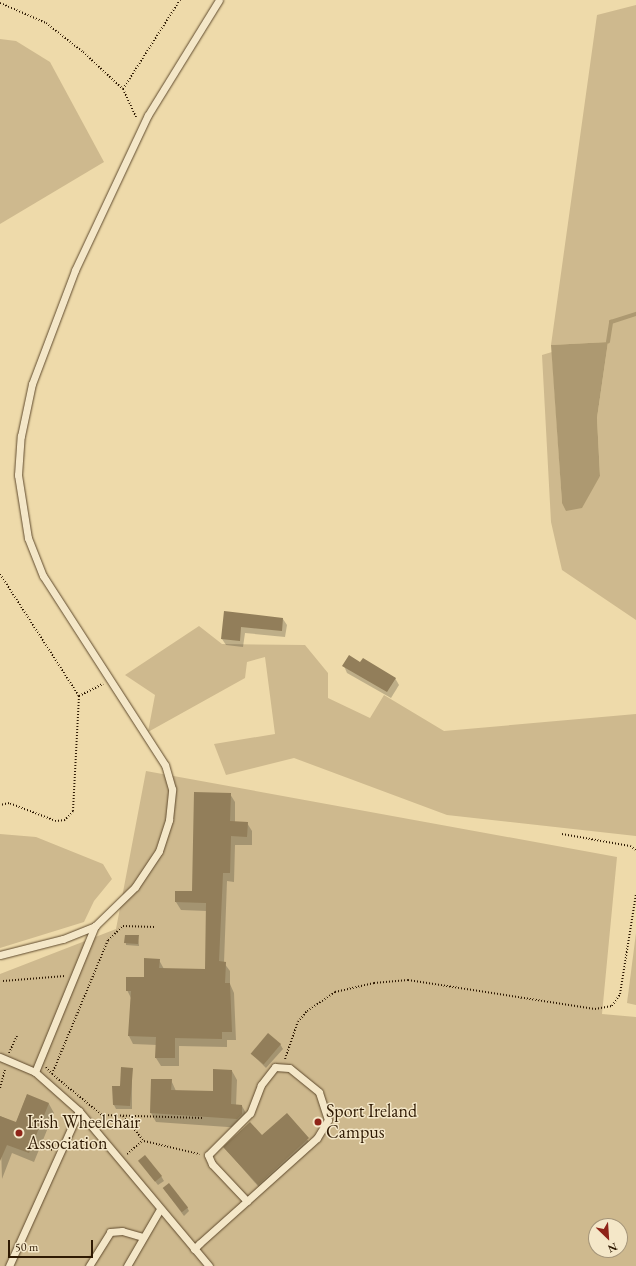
<!DOCTYPE html>
<html>
<head>
<meta charset="utf-8">
<style>
  body { margin:0 }
  #map { position:relative; width:636px; height:1266px; overflow:hidden; background:#eedaaa; font-family:"EB Garamond",serif }
  div>[style] { position:absolute }
  .green>* { inset:0; background:#ceb98e }
  .water>* { inset:0; background:#ad9971 }
  .shadow>* { inset:0; background:#0003 }
  .stream>* { height:3.5px; margin:-1.75px; padding:0 1.75px; transform-origin:1.75px; border-radius:1.75px; background:#ad9971 }
  .building>* { inset:0; background:#927e5a; transform-origin:0 0 }
  .path>* { height:2px; margin-top:-1px; transform-origin:0; background:repeating-linear-gradient(90deg,#2f1a03 0 1px,transparent 0 3px) }
  .roads { filter:drop-shadow(0 0 1px #5f4a2d) drop-shadow(0 0 1px #5f4a2d) }
  .lane>* { height:7px; margin:-3.5px; padding:0 3.5px; transform-origin:3.5px; border-radius:3.5px; background:#f4e7c8 }
  .dots>* { width:11px; height:11px; translate:-50% -50%; box-sizing:border-box; border:2px solid #f4e7c8; border-radius:50% }
  span { translate:-50% -50%; white-space:nowrap; text-align:center; line-height:1.15; -webkit-text-stroke:3px #f4e7c8; paint-order:stroke }
  .poi-label { font-size:18px; color:#2f1a03 }
  .left { translate:0 -50%; text-align:left }
  .north { position:absolute; left:588px; top:1218px; width:40px; height:40px; box-sizing:border-box; background:#f4e7c8; border:1px solid #a59579; border-radius:50%; rotate:155deg; font-size:11px; font-weight:700; line-height:16px; text-align:center; color:#2f1a03 }
  .north::after { content:''; display:block; margin:auto; width:14px; height:18px; background:#8f2418; clip-path:polygon(50% 0,100% 100%,50% 72%,0 100%) }
  .scale { position:absolute; left:8px; top:1240px; width:85px; height:18px; box-sizing:border-box; border:2px solid #2f1a03; border-top:0; padding-left:5px; font-size:12px; line-height:14px; white-space:nowrap; color:#2f1a03; -webkit-text-stroke:3px #f4e7c8; paint-order:stroke }
</style>
</head>
<body>
<div id="map">
  <div class="green">
    <i style="clip-path:polygon(636px 5px,636px 620px,562px 570px,551px 522px,542px 355px,552px 352px,562px 503px,600px 476px,597px 418px,608px 342px,551px 345px,597px 15px)"></i>
    <i style="clip-path:polygon(0 39px,16px 41px,50px 62px,104px 162px,0 224px)"></i>
    <i style="clip-path:polygon(199px 626px,222px 644px,305px 645px,328px 673px,328px 698px,370px 718px,384px 695px,444px 731px,636px 714px,636px 836px,447px 815px,294px 758px,226px 775px,214px 744px,275px 734px,265px 657px,247px 662px,245px 678px,148px 732px,155px 695px,125px 675px)"></i>
    <i style="clip-path:polygon(evenodd,146px 771px,617px 857px,602px 1014px,636px 1017px,636px 1266px,0 1266px,0 974px,116px 929px,146px 771px,596px 1226px,620px 1226px,620px 1250px,596px 1250px,596px 1226px)"></i>
    <i style="clip-path:polygon(0 834px,36px 837px,103px 864px,112px 879px,94px 901px,84px 922px,0 948px)"></i>
    <i style="clip-path:polygon(636px 933px,636px 1005px,627px 1003px)"></i>
  </div>
  <div class="water">
    <i style="clip-path:polygon(608px 342px,597px 418px,600px 476px,582px 508px,566px 511px,562px 503px,551px 345px)"></i>
  </div>
  <div class="shadow">
    <i style="clip-path:polygon(225px 613px,283px 619px,287px 625px,285px 637px,245px 633px,243px 647px,226px 645px,222px 639px)"></i>
    <i style="clip-path:polygon(361px 663px,395px 678px,399px 685px,391px 698px,347px 673px,344px 666px)"></i>
    <i style="clip-path:polygon(230px 794px,235px 802px,235px 822px,247px 823px,252px 831px,252px 845px,235px 845px,234px 882px,227px 881px,224px 963px,230px 971px,230px 984px,234px 993px,236px 1040px,227px 1040px,227px 1047px,179px 1046px,179px 1066px,161px 1066px,156px 1058px,157px 1045px,133px 1044px,129px 1036px,131px 998px,127px 990px,145px 978px,159px 960px,164px 969px,206px 970px,207px 911px,181px 910px,176px 902px,193px 892px)"></i>
    <i style="clip-path:polygon(126px 936px,138px 936px,139px 946px,126px 945px)"></i>
    <i style="clip-path:polygon(280px 1044px,283px 1049px,266px 1068px,252px 1054px)"></i>
    <i style="clip-path:polygon(132px 1069px,132px 1109px,116px 1109px,114px 1105px)"></i>
    <i style="clip-path:polygon(232px 1071px,237px 1080px,236px 1106px,242px 1106px,247px 1115px,242px 1128px,156px 1122px,151px 1113px,152px 1080px,171px 1080px,176px 1091px,214px 1092px)"></i>
    <i style="clip-path:polygon(27px 1095px,49px 1104px,54px 1113px,34px 1162px,12px 1153px,2px 1179px,0 1116px,16px 1123px)"></i>
    <i style="clip-path:polygon(287px 1114px,313px 1147px,263px 1192px,224px 1147px,262px 1137px)"></i>
    <i style="clip-path:polygon(142px 1165px,161px 1176px,164px 1181px,158px 1185px)"></i>
    <i style="clip-path:polygon(164px 1189px,187px 1207px,189px 1211px,184px 1216px)"></i>
  </div>
  <div class="stream">
    <i style="left:608px;top:342px;width:20px;rotate:-81deg"></i>
    <i style="left:611px;top:322px;width:26px;rotate:-18deg"></i>
  </div>
  <div class="building">
    <i style="clip-path:polygon(224px 611px,283px 618px,282px 631px,241px 627px,240px 641px,221px 639px)"></i>
    <i style="clip-path:polygon(349px 655px,360px 662px,363px 658px,396px 678px,387px 692px,342px 666px)"></i>
    <i style="clip-path:polygon(194px 792px,231px 793px,230px 821px,248px 822px,247px 837px,231px 836px,230px 873px,223px 873px,219px 961px,226px 962px,225px 983px,230px 983px,232px 1032px,222px 1032px,222px 1039px,175px 1038px,175px 1058px,155px 1058px,156px 1037px,128px 1036px,131px 991px,126px 991px,126px 977px,144px 977px,144px 958px,160px 959px,159px 968px,205px 969px,206px 903px,175px 902px,175px 891px,192px 891px)"></i>
    <i style="clip-path:polygon(125px 935px,139px 935px,138px 944px,124px 943px)"></i>
    <i style="left:268px;top:1033px;width:17px;height:27px;rotate:40deg"></i>
    <i style="clip-path:polygon(121px 1067px,133px 1068px,130px 1106px,113px 1105px,112px 1086px,120px 1086px)"></i>
    <i style="clip-path:polygon(213px 1069px,232px 1070px,231px 1104px,242px 1105px,242px 1114px,237px 1119px,150px 1113px,151px 1079px,172px 1079px,171px 1090px,213px 1091px)"></i>
    <i style="clip-path:polygon(27px 1094px,49px 1103px,29px 1153px,7px 1145px,0 1161px,0 1116px,16px 1122px)"></i>
    <i style="clip-path:polygon(287px 1113px,309px 1138px,258px 1185px,223px 1147px,250px 1122px,262px 1135px)"></i>
    <i style="left:145px;top:1155px;width:27px;height:9px;rotate:51deg"></i>
    <i style="left:169px;top:1183px;width:31px;height:8px;rotate:52deg"></i>
  </div>
  <div class="path">
    <i style="left:0;top:3px;width:50px;rotate:23.5deg"></i>
    <i style="left:46px;top:23px;width:47px;rotate:38.1deg"></i>
    <i style="left:83px;top:52px;width:54px;rotate:42.8deg"></i>
    <i style="left:123px;top:89px;width:31px;rotate:65deg"></i>
    <i style="left:123px;top:89px;width:106px;rotate:-57.4deg"></i>
    <i style="left:0;top:574px;width:145px;rotate:57.1deg"></i>
    <i style="left:79px;top:696px;width:115px;rotate:93deg"></i>
    <i style="left:73px;top:811px;width:12px;rotate:132deg"></i>
    <i style="left:65px;top:820px;width:9px;rotate:174deg"></i>
    <i style="left:56px;top:821px;width:50px;rotate:-159deg"></i>
    <i style="left:9px;top:803px;width:9px;rotate:167deg"></i>
    <i style="left:79px;top:696px;width:27px;rotate:-27deg"></i>
    <i style="left:562px;top:834px;width:69px;rotate:10deg"></i>
    <i style="left:630px;top:846px;width:7px;rotate:34deg"></i>
    <i style="left:3px;top:981px;width:62px;rotate:-4.6deg"></i>
    <i style="left:9px;top:1053px;width:19px;rotate:-65deg"></i>
    <i style="left:285px;top:1059px;width:39px;rotate:-71deg"></i>
    <i style="left:298px;top:1022px;width:14px;rotate:-51deg"></i>
    <i style="left:307px;top:1011px;width:34px;rotate:-34deg"></i>
    <i style="left:335px;top:992px;width:40px;rotate:-13deg"></i>
    <i style="left:374px;top:983px;width:34px;rotate:-5deg"></i>
    <i style="left:408px;top:980px;width:189px;rotate:8.8deg"></i>
    <i style="left:595px;top:1009px;width:17px;rotate:-10deg"></i>
    <i style="left:612px;top:1006px;width:14px;rotate:-56deg"></i>
    <i style="left:620px;top:994px;width:101px;rotate:-80.9deg"></i>
    <i style="left:46px;top:1067px;width:9px;rotate:49deg"></i>
    <i style="left:52px;top:1074px;width:145px;rotate:-67.3deg"></i>
    <i style="left:108px;top:940px;width:21px;rotate:-43deg"></i>
    <i style="left:123px;top:926px;width:32px;rotate:2deg"></i>
    <i style="left:52px;top:1074px;width:65px;rotate:39.4deg"></i>
    <i style="left:102px;top:1115px;width:100px;rotate:1.7deg"></i>
    <i style="left:0;top:1088px;width:20px;rotate:-75deg"></i>
    <i style="left:123px;top:1116px;width:33px;rotate:50deg"></i>
    <i style="left:144px;top:1141px;width:57px;rotate:13.3deg"></i>
    <i style="left:37px;top:1144px;width:16px;rotate:22deg"></i>
    <i style="left:127px;top:1154px;width:21px;rotate:-41deg"></i>
  </div>
  <div class="roads">
    <div class="lane">
      <i style="left:0;top:955px;width:65px;rotate:-14.3deg"></i>
      <i style="left:63px;top:939px;width:35px;rotate:-22deg"></i>
      <i style="left:95px;top:926px;width:56px;rotate:-44.3deg"></i>
      <i style="left:135px;top:887px;width:43px;rotate:-56.3deg"></i>
      <i style="left:159px;top:851px;width:33px;rotate:-72deg"></i>
      <i style="left:169px;top:820px;width:31px;rotate:-84deg"></i>
      <i style="left:172px;top:789px;width:25px;rotate:-106deg"></i>
      <i style="left:165px;top:765px;width:225px;rotate:-122.8deg"></i>
      <i style="left:43px;top:576px;width:41px;rotate:-111.5deg"></i>
      <i style="left:28px;top:538px;width:64px;rotate:-99deg"></i>
      <i style="left:18px;top:475px;width:39px;rotate:-86deg"></i>
      <i style="left:21px;top:436px;width:53px;rotate:-78.1deg"></i>
      <i style="left:32px;top:384px;width:122px;rotate:-69.3deg"></i>
      <i style="left:75px;top:270px;width:171px;rotate:-64.8deg"></i>
      <i style="left:148px;top:115px;width:135px;rotate:-58.3deg"></i>
      <i style="left:0;top:1057px;width:38px;rotate:23deg"></i>
      <i style="left:35px;top:1072px;width:59px;rotate:41.6deg"></i>
      <i style="left:79px;top:1111px;width:202px;rotate:50deg"></i>
      <i style="left:35px;top:1072px;width:158px;rotate:-67.7deg"></i>
      <i style="left:194px;top:1249px;width:8px;rotate:-45deg"></i>
      <i style="left:200px;top:1243px;width:63px;rotate:-41.8deg"></i>
      <i style="left:247px;top:1201px;width:94px;rotate:-42deg"></i>
      <i style="left:317px;top:1138px;width:21px;rotate:-59deg"></i>
      <i style="left:328px;top:1120px;width:29px;rotate:-108deg"></i>
      <i style="left:319px;top:1092px;width:38px;rotate:-141deg"></i>
      <i style="left:289px;top:1068px;width:14px;rotate:-176deg"></i>
      <i style="left:275px;top:1067px;width:23px;rotate:128deg"></i>
      <i style="left:261px;top:1085px;width:30px;rotate:111deg"></i>
      <i style="left:250px;top:1113px;width:59px;rotate:135deg"></i>
      <i style="left:208px;top:1155px;width:10px;rotate:66deg"></i>
      <i style="left:212px;top:1164px;width:51px;rotate:46.6deg"></i>
      <i style="left:9px;top:1266px;width:170px;rotate:-65.7deg"></i>
      <i style="left:89px;top:1266px;width:40px;rotate:-58deg"></i>
      <i style="left:110px;top:1232px;width:12px;rotate:-5deg"></i>
      <i style="left:122px;top:1231px;width:22px;rotate:16deg"></i>
      <i style="left:127px;top:1266px;width:66px;rotate:-59.9deg"></i>
    </div>
  </div>
  <div class="dots">
    <i style="left:318px;top:1122px;background:#8f2418"></i>
    <i style="left:19px;top:1133px;background:#8f2418"></i>
  </div>
  <div class="poi-label">
    <span class="left" style="left:326px;top:1122px">Sport Ireland<br>Campus</span>
    <span class="left" style="left:27px;top:1133px">Irish Wheelchair<br>Association</span>
  </div>
  <div class="north">N</div>
  <div class="scale">50 m</div>
</div>
</body>
</html>
